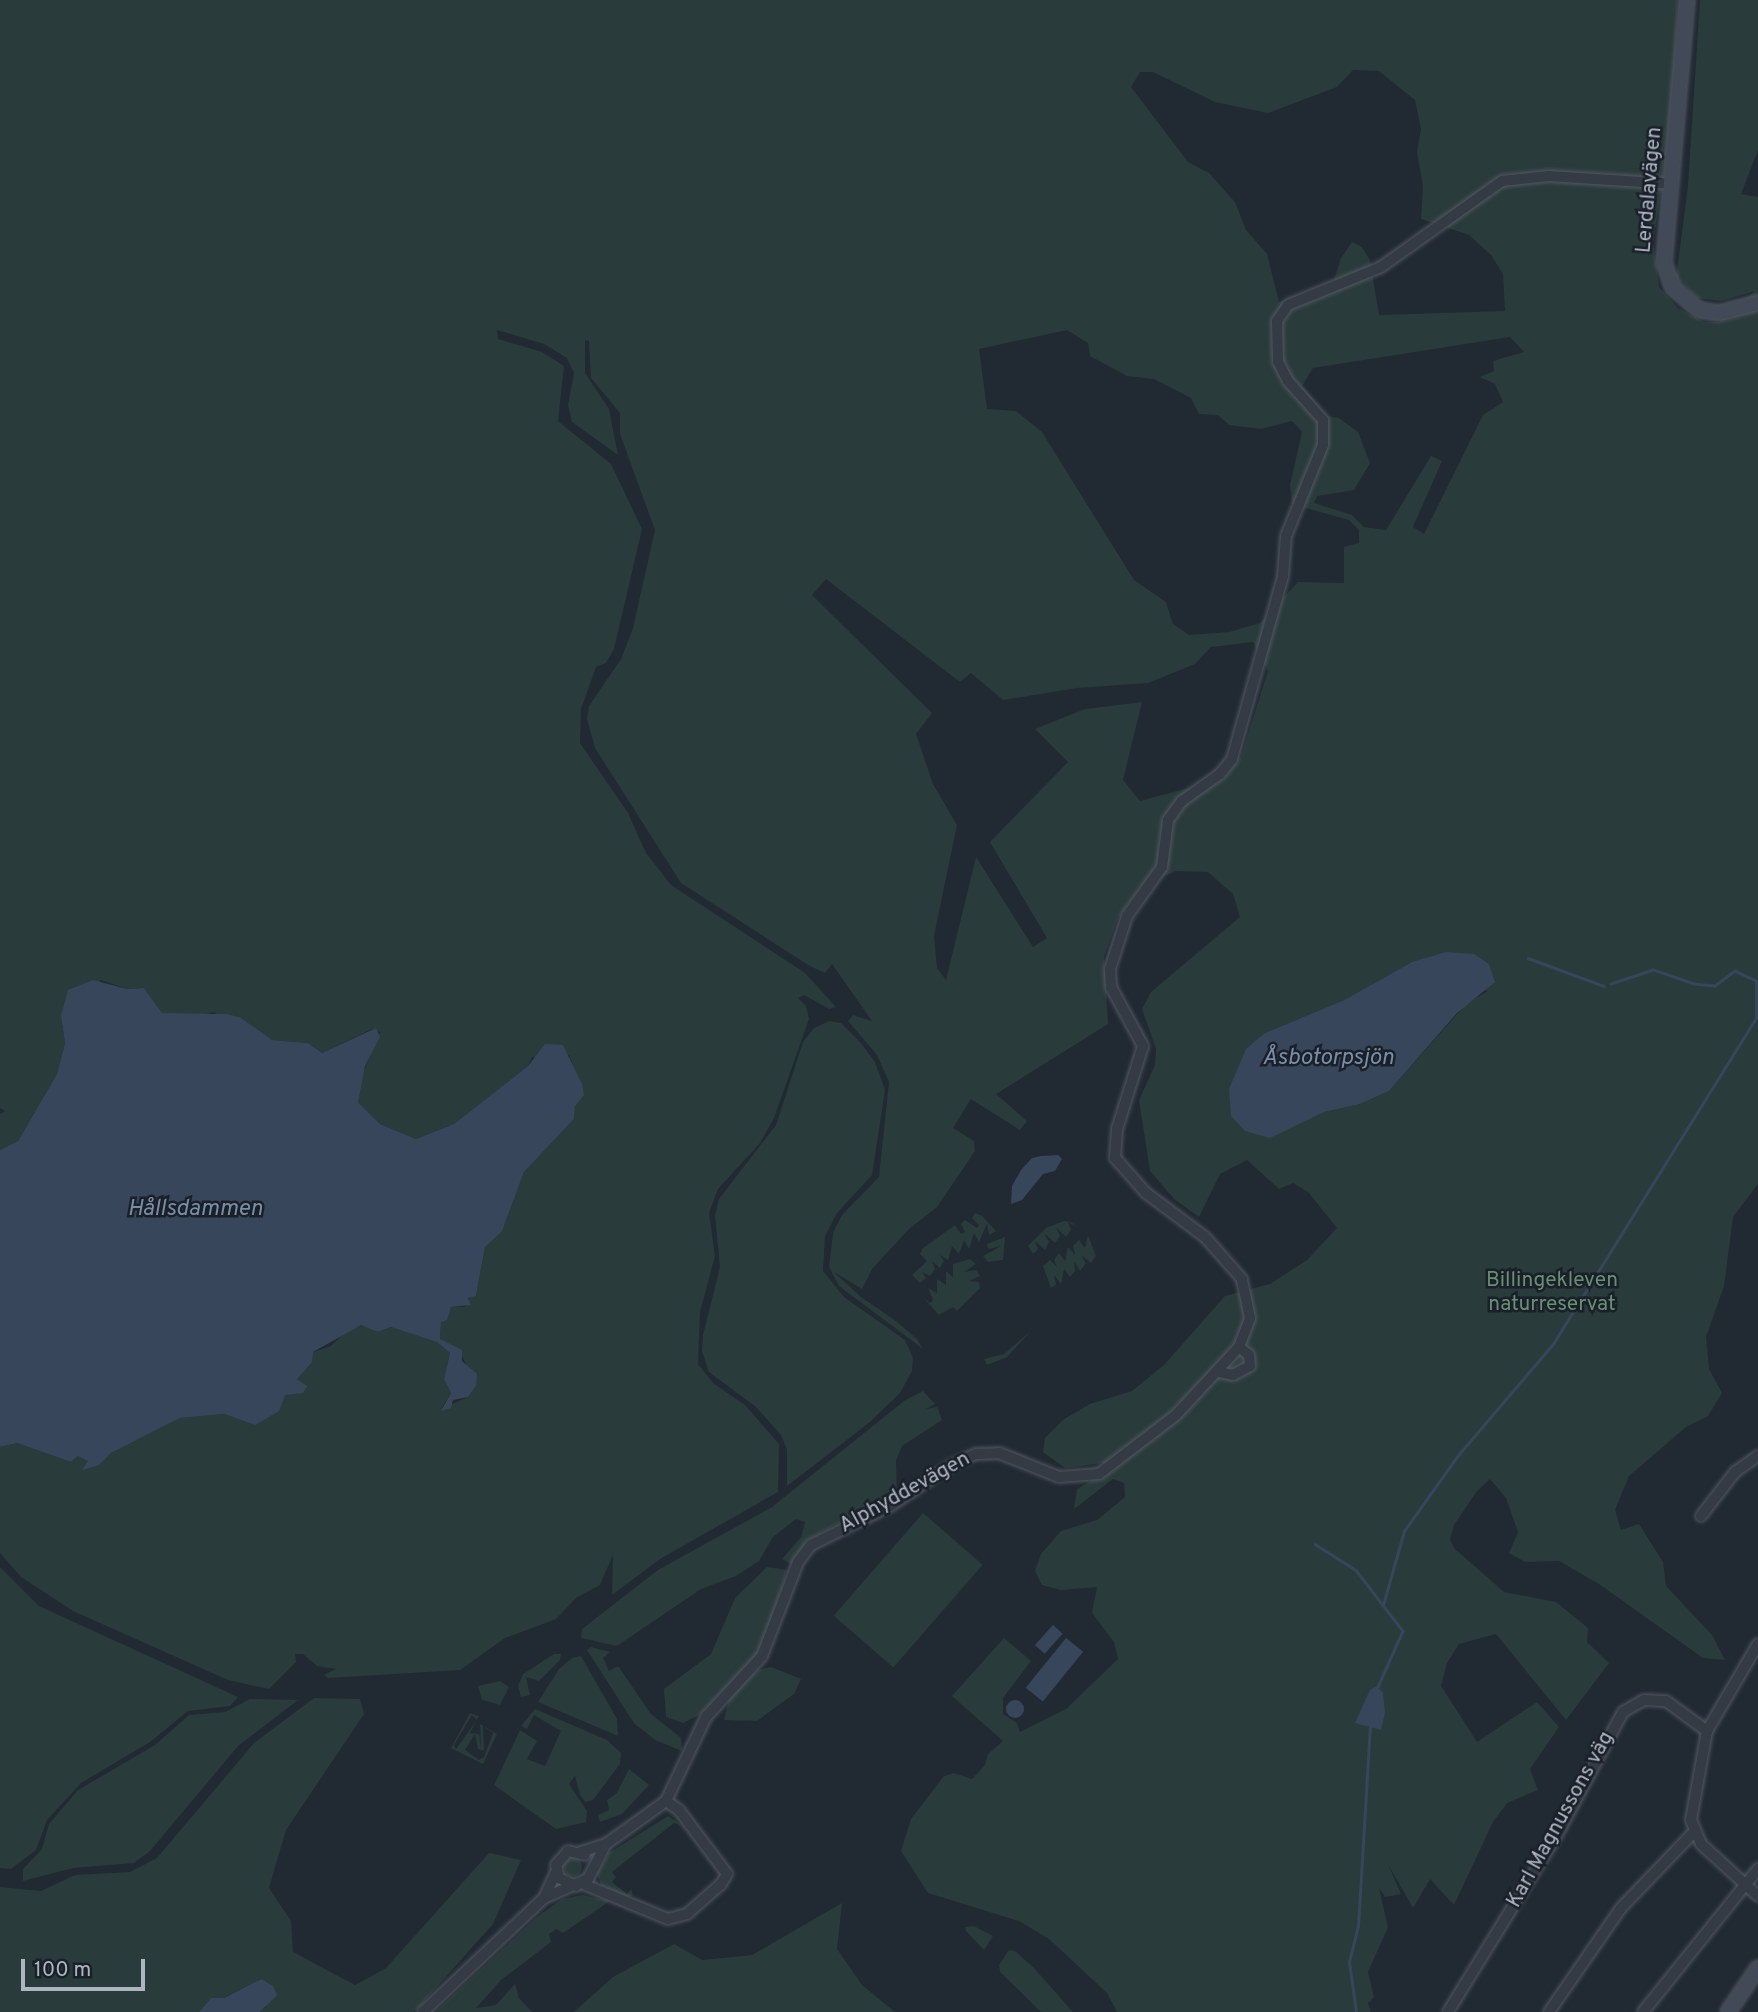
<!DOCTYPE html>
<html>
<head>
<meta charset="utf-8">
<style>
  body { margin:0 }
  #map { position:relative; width:1758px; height:2012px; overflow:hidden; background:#212933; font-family:Overpass,sans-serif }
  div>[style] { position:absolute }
  .green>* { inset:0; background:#2a3b3b; transform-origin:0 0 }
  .round { border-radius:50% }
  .water>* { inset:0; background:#38465b; transform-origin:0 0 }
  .stream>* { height:2.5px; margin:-1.25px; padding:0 1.25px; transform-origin:1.25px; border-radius:1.25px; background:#38465b }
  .roads { filter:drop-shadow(0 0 2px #525862) drop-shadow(0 0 2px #525862) }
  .street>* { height:10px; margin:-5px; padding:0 5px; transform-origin:5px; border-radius:5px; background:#343b44 }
  .secondary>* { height:14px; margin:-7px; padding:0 7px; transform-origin:7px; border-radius:7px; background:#434a57 }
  span { translate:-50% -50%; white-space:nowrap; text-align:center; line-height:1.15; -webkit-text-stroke:5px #1a2029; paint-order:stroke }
  .street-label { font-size:21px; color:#aeb5c1 }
  .park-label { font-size:21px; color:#698f72 }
  .water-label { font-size:23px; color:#7a8da7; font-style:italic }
  .scale { position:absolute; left:21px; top:1959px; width:124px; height:32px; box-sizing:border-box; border:4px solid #aeb5c1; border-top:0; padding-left:9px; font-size:21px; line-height:24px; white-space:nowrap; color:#aeb5c1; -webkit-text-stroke:5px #1a2029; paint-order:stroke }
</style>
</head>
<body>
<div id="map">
  <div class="green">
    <i style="clip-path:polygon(evenodd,0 0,1678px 0,1670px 135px,1653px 242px,1659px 287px,1678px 308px,1704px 322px,1719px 322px,1755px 291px,1721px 301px,1697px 298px,1676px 278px,1688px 186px,1700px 0,1758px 0,1758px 150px,1741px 194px,1758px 197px,1758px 1184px,1733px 1217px,1724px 1286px,1706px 1337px,1709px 1369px,1722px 1393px,1708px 1416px,1686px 1427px,1629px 1476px,1615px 1510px,1621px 1530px,1639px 1524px,1663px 1562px,1666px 1586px,1712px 1635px,1725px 1660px,1703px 1658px,1599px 1584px,1559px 1561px,1525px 1562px,1509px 1553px,1518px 1532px,1506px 1498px,1490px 1479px,1477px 1491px,1454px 1525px,1450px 1540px,1455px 1549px,1504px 1592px,1556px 1602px,1588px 1628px,1587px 1642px,1609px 1663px,1566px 1720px,1496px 1634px,1459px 1644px,1447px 1663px,1441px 1686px,1477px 1742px,1537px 1702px,1559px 1727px,1530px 1769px,1538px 1790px,1507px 1803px,1493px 1822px,1454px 1905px,1430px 1879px,1413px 1908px,1388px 1864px,1401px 1894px,1385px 1897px,1379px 1888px,1388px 1927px,1368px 1972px,1374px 1997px,1368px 2003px,1371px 2012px,1117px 2012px,1107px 1993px,1049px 1939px,1019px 1921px,928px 1893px,901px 1851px,911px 1819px,944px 1776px,954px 1773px,972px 1779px,985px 1765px,988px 1754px,1003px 1741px,952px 1696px,1004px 1638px,1031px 1661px,1003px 1698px,1003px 1714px,1017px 1723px,1020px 1732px,1066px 1709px,1118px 1659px,1114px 1642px,1092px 1613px,1097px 1587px,1061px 1590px,1042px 1585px,1035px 1571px,1041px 1554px,1061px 1531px,1097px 1520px,1125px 1497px,1124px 1483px,1113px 1479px,1074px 1509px,1077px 1489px,1108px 1471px,1102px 1463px,1065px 1468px,1043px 1452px,1045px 1438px,1064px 1419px,1090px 1404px,1132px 1391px,1164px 1365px,1225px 1296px,1270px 1284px,1307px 1260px,1337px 1228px,1308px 1192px,1293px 1183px,1279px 1189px,1247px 1160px,1220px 1174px,1199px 1217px,1174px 1199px,1150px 1171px,1139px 1100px,1155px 1065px,1156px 1049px,1142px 1009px,1151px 992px,1240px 917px,1233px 894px,1208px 872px,1176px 871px,1141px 886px,1118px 918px,1104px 956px,1108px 1024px,996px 1094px,1027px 1121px,1020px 1130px,971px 1099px,953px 1128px,974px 1141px,975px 1151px,937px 1207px,909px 1229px,872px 1269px,862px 1289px,834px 1272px,861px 1297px,896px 1321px,917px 1339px,923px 1349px,839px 1286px,829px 1267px,833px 1233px,842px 1215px,879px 1177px,889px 1082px,877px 1055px,848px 1021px,853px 1015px,872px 1021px,832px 964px,825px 973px,808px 965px,681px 883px,595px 748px,587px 719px,589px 706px,621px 659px,633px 628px,655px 530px,620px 434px,620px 413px,591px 378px,589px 341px,585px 340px,585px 373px,609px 409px,618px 455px,572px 422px,568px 405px,574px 373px,567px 358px,544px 344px,497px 330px,498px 339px,542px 352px,564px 366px,558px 421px,611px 464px,642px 529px,614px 649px,606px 663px,596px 667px,581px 709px,580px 743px,628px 813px,646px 853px,671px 885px,805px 973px,836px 1007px,829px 1009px,804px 995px,798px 998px,806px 1006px,809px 1019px,774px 1118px,760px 1143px,718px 1189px,709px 1213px,715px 1256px,700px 1312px,698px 1364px,713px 1383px,745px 1405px,779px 1444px,778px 1492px,660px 1559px,612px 1595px,613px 1555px,600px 1585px,576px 1598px,556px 1619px,505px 1638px,460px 1670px,328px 1678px,324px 1675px,336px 1669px,317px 1666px,303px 1654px,295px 1654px,296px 1662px,269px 1689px,228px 1680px,73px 1611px,21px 1577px,0 1553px,0 1447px,17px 1443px,71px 1462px,78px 1456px,98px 1465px,111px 1453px,180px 1418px,224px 1414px,255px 1425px,285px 1395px,302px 1390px,304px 1384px,297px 1379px,313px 1352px,331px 1346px,348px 1329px,364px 1325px,378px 1332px,392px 1327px,437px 1342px,450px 1353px,444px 1379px,451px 1393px,441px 1409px,468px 1397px,476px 1386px,462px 1356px,440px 1339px,441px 1322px,451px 1307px,465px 1307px,471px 1295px,476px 1296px,485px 1247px,505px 1223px,524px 1172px,574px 1119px,577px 1075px,569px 1055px,532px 1057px,528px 1066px,454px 1124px,416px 1139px,380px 1124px,358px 1102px,360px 1080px,380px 1032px,372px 1029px,322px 1053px,308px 1043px,272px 1040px,213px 1012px,198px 1016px,162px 1013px,144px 988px,127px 989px,101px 980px,61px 1016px,65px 1043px,57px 1074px,18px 1141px,0 1150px,0 1114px,5px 1111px,0 1108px,0 0,1353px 70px,1379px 71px,1415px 100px,1421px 129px,1417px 152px,1423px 186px,1421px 219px,1469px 235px,1491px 255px,1503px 274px,1505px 311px,1379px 315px,1370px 260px,1362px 247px,1352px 242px,1341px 258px,1333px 283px,1279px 302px,1267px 254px,1246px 230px,1235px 202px,1209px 173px,1188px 162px,1131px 87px,1140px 72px,1153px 72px,1215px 102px,1268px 113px,1337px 87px,1353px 70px,0 0,1067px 330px,1088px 343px,1090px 356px,1127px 376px,1154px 379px,1191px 398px,1199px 414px,1218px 415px,1229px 425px,1261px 429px,1292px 421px,1302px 432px,1290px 485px,1292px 504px,1349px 520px,1359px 530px,1359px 543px,1344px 547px,1344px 583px,1298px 582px,1260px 623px,1229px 632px,1189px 635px,1173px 624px,1166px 602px,1134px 580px,1042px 432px,1016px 411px,987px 409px,979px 349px,1067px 330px,0 0,1510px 337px,1524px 352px,1493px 361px,1494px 371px,1480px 377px,1495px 384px,1503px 402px,1483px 415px,1424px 534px,1413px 527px,1442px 461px,1431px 456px,1386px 530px,1364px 527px,1352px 515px,1314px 503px,1317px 496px,1354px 490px,1370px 463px,1358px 432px,1339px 418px,1327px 416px,1302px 386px,1313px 368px,1510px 337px,0 0,826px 579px,960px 682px,971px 673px,1003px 700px,1077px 688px,1148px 683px,1195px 664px,1211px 647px,1253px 642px,1268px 671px,1241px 757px,1222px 779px,1140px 801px,1123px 780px,1142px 702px,1085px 709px,1035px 729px,1068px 762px,990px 842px,1047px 938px,1033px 947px,976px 857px,946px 980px,937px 968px,934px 936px,957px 825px,933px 784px,916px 734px,932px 713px,812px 595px,826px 579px,0 0,1412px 962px,1488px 991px,1467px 1003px,1389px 1091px,1360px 1104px,1324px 1112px,1244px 1055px,1265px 1033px,1344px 1000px,1412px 962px)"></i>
    <i style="clip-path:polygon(829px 1021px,841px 1023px,861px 1043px,875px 1062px,885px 1090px,872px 1175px,837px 1213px,825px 1236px,823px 1271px,844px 1297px,905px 1340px,913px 1358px,912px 1371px,900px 1393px,870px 1422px,787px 1486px,787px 1450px,781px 1435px,756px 1407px,709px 1372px,702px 1351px,703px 1335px,720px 1267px,715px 1216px,719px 1199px,776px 1125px,803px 1042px,814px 1028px)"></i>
    <i style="clip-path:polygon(975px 1213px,982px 1216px,996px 1231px,989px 1235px,987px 1224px,979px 1242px,974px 1233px,969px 1249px,964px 1240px,959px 1254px,952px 1246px,948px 1260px,940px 1255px,944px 1261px,940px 1268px,932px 1261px,935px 1269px,930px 1276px,922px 1272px,926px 1278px,920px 1283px,912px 1275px,927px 1261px,920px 1254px,922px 1249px,955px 1225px,961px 1234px,965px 1232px,961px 1224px,965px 1220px,977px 1228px,979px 1225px,972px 1218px)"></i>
    <i style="clip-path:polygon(1068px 1222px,1071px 1230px,1066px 1237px,1056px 1227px,1060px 1236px,1055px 1243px,1044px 1233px,1049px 1242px,1045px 1250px,1035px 1241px,1038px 1249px,1033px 1254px,1028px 1246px,1046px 1228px,1064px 1221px,1071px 1222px,1079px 1228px)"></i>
    <i style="clip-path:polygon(1088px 1235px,1096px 1256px,1091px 1263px,1081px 1255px,1086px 1263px,1080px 1271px,1074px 1261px,1075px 1271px,1070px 1277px,1064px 1269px,1061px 1284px,1054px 1275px,1056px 1285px,1051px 1288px,1043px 1266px,1050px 1260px,1057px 1267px,1054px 1260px,1059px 1253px,1065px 1261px,1068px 1247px,1075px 1255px,1073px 1246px,1079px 1240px,1085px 1248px)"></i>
    <i style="clip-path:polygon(1005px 1237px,1003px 1260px,988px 1262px,983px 1256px,1001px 1246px,988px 1249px,987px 1244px)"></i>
    <i style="clip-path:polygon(970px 1259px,976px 1264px,964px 1272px,976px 1270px,980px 1276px,969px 1281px,979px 1282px,980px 1288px,957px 1311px,953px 1307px,939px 1315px,923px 1297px,930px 1303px,933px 1300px,928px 1288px,937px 1293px,937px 1279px,946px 1285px,946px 1271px,953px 1277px,953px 1264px)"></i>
    <i style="clip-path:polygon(1031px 1331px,1007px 1357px,987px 1365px,984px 1359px,1004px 1354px)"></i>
    <i style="clip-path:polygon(923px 1391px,935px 1404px,926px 1409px,937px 1407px,942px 1420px,902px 1446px,896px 1461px,897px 1492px,809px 1539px,791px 1564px,782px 1559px,801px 1537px,805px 1522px,796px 1519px,773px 1537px,759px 1561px,736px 1576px,701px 1589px,617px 1646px,581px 1638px,582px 1629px,658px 1570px,772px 1507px,904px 1401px)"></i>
    <i style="left:923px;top:1513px;width:79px;height:136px;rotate:41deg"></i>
    <i style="clip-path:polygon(0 1567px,39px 1606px,238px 1697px,230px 1706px,188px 1711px,150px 1742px,81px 1783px,47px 1820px,36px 1850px,11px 1869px,0 1868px)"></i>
    <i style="clip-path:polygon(767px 1567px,787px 1570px,769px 1630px,753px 1662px,699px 1715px,683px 1723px,666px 1717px,664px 1689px,711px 1654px,735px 1598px)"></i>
    <i style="clip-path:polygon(591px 1647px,610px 1652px,603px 1658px,609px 1671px,618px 1666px,651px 1714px,681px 1738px,682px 1751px,655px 1740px,634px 1723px,587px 1650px)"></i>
    <i style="clip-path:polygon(554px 1654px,561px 1654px,560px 1660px,539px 1681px,526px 1677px,530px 1695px,521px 1697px,518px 1686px,523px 1674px)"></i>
    <i style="clip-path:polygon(581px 1656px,617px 1719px,618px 1736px,538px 1702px,559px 1669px,572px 1658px)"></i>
    <i style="clip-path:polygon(771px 1667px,801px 1679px,794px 1694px,757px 1721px,724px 1720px,730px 1695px,758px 1670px)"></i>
    <i style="clip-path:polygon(500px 1681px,509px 1687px,500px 1705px,482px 1700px,478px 1686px)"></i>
    <i style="clip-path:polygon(314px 1698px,360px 1699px,364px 1714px,286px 1830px,269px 1888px,291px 1921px,293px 1952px,355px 1985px,386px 1968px,489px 1853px,521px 1860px,493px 1924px,419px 2007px,413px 2012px,260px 2012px,266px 2007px,261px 1979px,223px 1998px,211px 1998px,199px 2012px,0 2012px,0 1887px,41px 1891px,75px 1875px,130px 1872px,157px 1858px,254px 1743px)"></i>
    <i style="clip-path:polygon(250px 1699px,298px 1700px,238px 1746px,150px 1851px,134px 1863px,73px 1868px,23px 1881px,23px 1869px,42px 1849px,49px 1824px,78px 1790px,155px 1745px,189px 1715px,225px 1712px)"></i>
    <i style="clip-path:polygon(535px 1709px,607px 1740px,621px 1753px,620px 1764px,593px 1800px,585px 1802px,580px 1795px,575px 1776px,569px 1784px,587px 1811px,586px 1822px,556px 1829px,494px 1785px,520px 1730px,537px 1741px,527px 1759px,545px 1766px,561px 1731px,534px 1715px,527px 1729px,521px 1726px)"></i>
    <i style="clip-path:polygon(evenodd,470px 1713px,479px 1716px,470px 1733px,479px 1734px,481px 1748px,480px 1724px,497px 1734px,483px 1764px,451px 1748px,470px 1713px,472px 1715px,477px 1720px,456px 1749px,454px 1745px,472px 1715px,470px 1713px,483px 1726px,493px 1733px,484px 1757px,479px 1760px,465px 1750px,475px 1734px,478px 1749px,484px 1751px,483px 1726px)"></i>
    <i style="clip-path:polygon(629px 1769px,649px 1785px,622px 1814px,600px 1822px,598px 1815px,609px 1810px,607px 1800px,617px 1793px)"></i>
    <i style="clip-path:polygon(668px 1816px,681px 1825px,674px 1823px,612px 1872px,616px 1877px,612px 1882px,627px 1894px,631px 1889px,633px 1895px,627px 1897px,601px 1885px,597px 1874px,609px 1853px)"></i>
    <i class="round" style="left:564px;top:1858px;width:18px;height:18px"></i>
    <i style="clip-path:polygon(583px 1895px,610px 1901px,563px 1933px,556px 1929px,549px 1934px,551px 1942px,501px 1980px,476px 2008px,496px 2005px,515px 1984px,519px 1998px,532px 2012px,435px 2012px,537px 1917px,562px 1899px)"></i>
    <i style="clip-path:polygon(842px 1903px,837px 1949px,862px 1985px,895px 2012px,574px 2012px,613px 1977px,674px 1944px,702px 1960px,752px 1955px)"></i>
    <i style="clip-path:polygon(974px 1926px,993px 1936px,984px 1950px,966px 1931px,965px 1927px)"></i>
    <i style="clip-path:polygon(1009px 1950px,1015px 1951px,1034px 1968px,1073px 2012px,1041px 2012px,1000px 1972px,999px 1965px)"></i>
  </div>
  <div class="water">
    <i style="clip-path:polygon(1446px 952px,1474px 954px,1489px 964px,1495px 982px,1457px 1013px,1389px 1091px,1360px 1104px,1324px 1112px,1270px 1138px,1245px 1131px,1231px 1116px,1229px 1089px,1246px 1049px,1265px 1033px,1344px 1000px,1412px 962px)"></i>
    <i style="clip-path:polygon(93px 980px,127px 989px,144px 988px,162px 1013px,227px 1014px,241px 1018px,272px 1040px,308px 1043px,322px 1053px,376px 1028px,380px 1037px,365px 1066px,358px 1102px,380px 1124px,416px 1139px,454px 1124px,528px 1066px,545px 1044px,563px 1045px,582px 1084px,584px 1095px,575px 1106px,574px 1119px,524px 1172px,502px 1231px,485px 1247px,476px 1296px,468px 1298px,471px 1305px,451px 1307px,447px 1320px,441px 1322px,440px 1339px,462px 1350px,462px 1361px,477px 1374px,476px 1386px,468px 1397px,453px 1400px,451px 1408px,441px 1411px,451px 1393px,444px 1379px,450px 1353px,437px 1342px,391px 1327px,378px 1332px,361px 1325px,313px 1352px,312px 1362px,297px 1379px,307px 1386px,303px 1393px,285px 1395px,279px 1411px,255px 1425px,224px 1414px,180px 1418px,111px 1453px,99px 1465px,82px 1470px,88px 1461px,78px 1456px,71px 1462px,17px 1443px,0 1447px,0 1150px,18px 1141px,57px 1074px,65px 1043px,61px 1016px,68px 990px)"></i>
    <i style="clip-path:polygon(1041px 1156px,1058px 1155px,1062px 1159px,1055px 1171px,1043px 1174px,1022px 1200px,1011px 1204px,1012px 1186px,1021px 1170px,1032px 1158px)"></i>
    <i style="left:1053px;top:1625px;width:13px;height:27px;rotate:42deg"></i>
    <i style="left:1066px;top:1638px;width:22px;height:64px;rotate:39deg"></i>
    <i style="clip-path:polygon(1377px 1686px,1383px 1693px,1385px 1713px,1381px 1730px,1355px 1723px,1370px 1690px)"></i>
    <i class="round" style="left:1006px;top:1700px;width:18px;height:18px"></i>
    <i style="clip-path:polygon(261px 1979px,273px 1986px,277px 1995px,260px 2012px,199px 2012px,211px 1998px,224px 1998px)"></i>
  </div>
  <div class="stream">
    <i style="left:1528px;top:958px;width:81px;rotate:20.2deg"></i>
    <i style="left:1315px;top:1544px;width:49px;rotate:32.4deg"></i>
    <i style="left:1356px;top:1570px;width:77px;rotate:52.4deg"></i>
    <i style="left:1403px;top:1631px;width:64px;rotate:114.1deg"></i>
    <i style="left:1383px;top:1605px;width:77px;rotate:-74.2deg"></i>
    <i style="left:1404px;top:1531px;width:95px;rotate:-54.5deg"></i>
    <i style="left:1459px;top:1454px;width:145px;rotate:-49.5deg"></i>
    <i style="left:1553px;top:1344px;width:384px;rotate:-58.1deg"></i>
    <i style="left:1756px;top:1018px;width:37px;rotate:-90deg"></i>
    <i style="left:1756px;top:981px;width:23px;rotate:-155deg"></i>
    <i style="left:1735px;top:971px;width:25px;rotate:143deg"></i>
    <i style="left:1715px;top:986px;width:21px;rotate:-175deg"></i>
    <i style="left:1694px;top:984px;width:43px;rotate:-161.1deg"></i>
    <i style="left:1653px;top:970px;width:44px;rotate:161.6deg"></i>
    <i style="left:1356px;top:2012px;width:50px;rotate:-98deg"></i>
    <i style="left:1349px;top:1962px;width:36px;rotate:-76deg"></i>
    <i style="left:1358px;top:1927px;width:201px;rotate:-86.6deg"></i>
  </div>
  <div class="roads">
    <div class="street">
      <i style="left:1219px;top:1372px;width:14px;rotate:12deg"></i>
      <i style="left:1233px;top:1375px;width:19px;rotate:-28deg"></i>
      <i style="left:1250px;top:1366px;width:11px;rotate:-95deg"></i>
      <i style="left:1249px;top:1355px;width:13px;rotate:-141deg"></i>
      <i style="left:1701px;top:1516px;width:56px;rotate:-52.3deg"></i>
      <i style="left:1735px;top:1472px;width:28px;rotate:-35deg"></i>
      <i style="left:1758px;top:1644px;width:101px;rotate:120.4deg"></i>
      <i style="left:1707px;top:1731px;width:90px;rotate:100.2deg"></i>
      <i style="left:1691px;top:1820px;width:26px;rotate:67deg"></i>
      <i style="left:1701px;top:1844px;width:77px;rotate:42.4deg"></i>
      <i style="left:581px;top:1852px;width:26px;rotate:-18deg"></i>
      <i style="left:606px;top:1844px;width:74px;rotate:-35.6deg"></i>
      <i style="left:666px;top:1801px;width:93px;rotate:-64.5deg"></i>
      <i style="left:706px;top:1717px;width:83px;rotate:-47.4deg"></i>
      <i style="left:762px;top:1656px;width:101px;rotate:-69deg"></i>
      <i style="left:798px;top:1562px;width:21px;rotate:-53deg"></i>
      <i style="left:811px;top:1545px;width:88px;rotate:-26.3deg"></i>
      <i style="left:890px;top:1506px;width:72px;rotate:-33.7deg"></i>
      <i style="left:950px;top:1466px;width:29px;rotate:-25deg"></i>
      <i style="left:976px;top:1454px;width:23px;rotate:-2deg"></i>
      <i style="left:999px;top:1453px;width:65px;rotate:21.8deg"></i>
      <i style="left:1059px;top:1477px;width:40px;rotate:-4.3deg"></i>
      <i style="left:1099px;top:1474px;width:97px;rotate:-37.5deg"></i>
      <i style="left:1176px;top:1415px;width:93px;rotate:-47.2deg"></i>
      <i style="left:1239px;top:1347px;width:31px;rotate:-69deg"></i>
      <i style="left:1250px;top:1318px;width:40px;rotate:-102deg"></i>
      <i style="left:1242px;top:1279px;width:56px;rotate:-131.4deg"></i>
      <i style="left:1205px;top:1237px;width:74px;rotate:-143.3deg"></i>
      <i style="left:1146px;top:1193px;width:47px;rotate:-131.5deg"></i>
      <i style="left:1115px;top:1158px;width:29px;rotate:-86deg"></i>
      <i style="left:1117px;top:1129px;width:87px;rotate:-72.6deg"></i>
      <i style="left:1143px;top:1046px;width:67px;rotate:-118.5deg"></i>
      <i style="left:1111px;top:987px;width:18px;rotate:-93deg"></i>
      <i style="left:1110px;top:969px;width:56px;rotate:-72.2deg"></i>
      <i style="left:1127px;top:916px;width:60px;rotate:-54.5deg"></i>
      <i style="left:1162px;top:867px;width:47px;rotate:-82.7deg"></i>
      <i style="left:1168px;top:820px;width:24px;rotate:-54deg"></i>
      <i style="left:1182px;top:801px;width:47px;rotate:-35.4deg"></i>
      <i style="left:1220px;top:774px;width:19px;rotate:-51deg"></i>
      <i style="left:1232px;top:759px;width:190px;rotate:-74.4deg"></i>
      <i style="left:1283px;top:576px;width:40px;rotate:-85.7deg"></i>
      <i style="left:1286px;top:536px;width:98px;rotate:-67.9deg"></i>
      <i style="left:1323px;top:445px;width:25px;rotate:-90deg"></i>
      <i style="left:1323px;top:420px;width:52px;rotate:-131.9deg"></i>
      <i style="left:1288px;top:381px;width:22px;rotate:-117deg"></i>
      <i style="left:1278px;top:361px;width:40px;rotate:-91.4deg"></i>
      <i style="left:1277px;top:321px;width:19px;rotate:-55deg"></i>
      <i style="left:1288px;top:305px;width:100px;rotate:-22.2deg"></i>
      <i style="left:1381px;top:267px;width:148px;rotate:-35.4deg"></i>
      <i style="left:1502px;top:181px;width:47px;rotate:-6.1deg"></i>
      <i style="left:1549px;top:176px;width:124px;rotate:3.7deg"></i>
      <i style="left:583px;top:1884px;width:92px;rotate:22.4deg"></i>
      <i style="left:668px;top:1919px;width:20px;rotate:-15deg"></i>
      <i style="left:687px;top:1914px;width:45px;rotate:-41.4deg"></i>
      <i style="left:721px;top:1884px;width:12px;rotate:-59deg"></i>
      <i style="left:727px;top:1874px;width:80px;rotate:-126.9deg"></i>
      <i style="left:679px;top:1810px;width:16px;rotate:-145deg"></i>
      <i style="left:576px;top:1886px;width:19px;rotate:-155deg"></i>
      <i style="left:559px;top:1878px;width:13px;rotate:-103deg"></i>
      <i style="left:556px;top:1865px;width:18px;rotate:-49deg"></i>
      <i style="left:568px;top:1851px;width:17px;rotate:13deg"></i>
      <i style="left:544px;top:1898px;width:48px;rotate:-23.4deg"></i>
      <i style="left:588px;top:1879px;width:39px;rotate:-63deg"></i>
      <i style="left:423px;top:2012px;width:166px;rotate:-43.3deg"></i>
      <i style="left:544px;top:1898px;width:29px;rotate:-65deg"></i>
      <i style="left:1448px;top:2012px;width:208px;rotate:-58.4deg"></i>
      <i style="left:1557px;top:1835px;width:140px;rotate:-61.8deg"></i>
      <i style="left:1623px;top:1712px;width:24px;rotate:-30deg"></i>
      <i style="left:1644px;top:1700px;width:22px;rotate:3deg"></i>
      <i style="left:1666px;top:1701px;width:51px;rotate:36.2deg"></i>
      <i style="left:1549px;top:2012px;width:126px;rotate:-55.3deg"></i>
      <i style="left:1621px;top:1908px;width:105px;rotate:-46.2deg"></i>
      <i style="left:1643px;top:2012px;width:184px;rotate:-51.2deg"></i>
    </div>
    <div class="secondary">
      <i style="left:1687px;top:0;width:264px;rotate:95deg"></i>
      <i style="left:1664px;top:263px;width:27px;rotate:70deg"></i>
      <i style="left:1673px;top:288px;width:34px;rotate:40deg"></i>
      <i style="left:1699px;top:310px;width:20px;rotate:9deg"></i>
      <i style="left:1719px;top:313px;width:40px;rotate:-14.4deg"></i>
      <i style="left:1728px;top:2012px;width:53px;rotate:-55.7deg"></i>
    </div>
  </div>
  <div class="street-label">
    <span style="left:1650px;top:190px;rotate:-85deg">Lerdalavägen</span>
    <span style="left:905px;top:1493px;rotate:-29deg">Alphyddevägen</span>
    <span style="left:1561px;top:1820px;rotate:-61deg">Karl Magnussons väg</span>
  </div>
  <div class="park-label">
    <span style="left:1552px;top:1293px">Billingekleven<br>naturreservat</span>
  </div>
  <div class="water-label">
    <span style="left:1328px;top:1059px">Åsbotorpsjön</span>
    <span style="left:195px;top:1210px">Hållsdammen</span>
  </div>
  <div class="scale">100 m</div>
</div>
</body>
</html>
